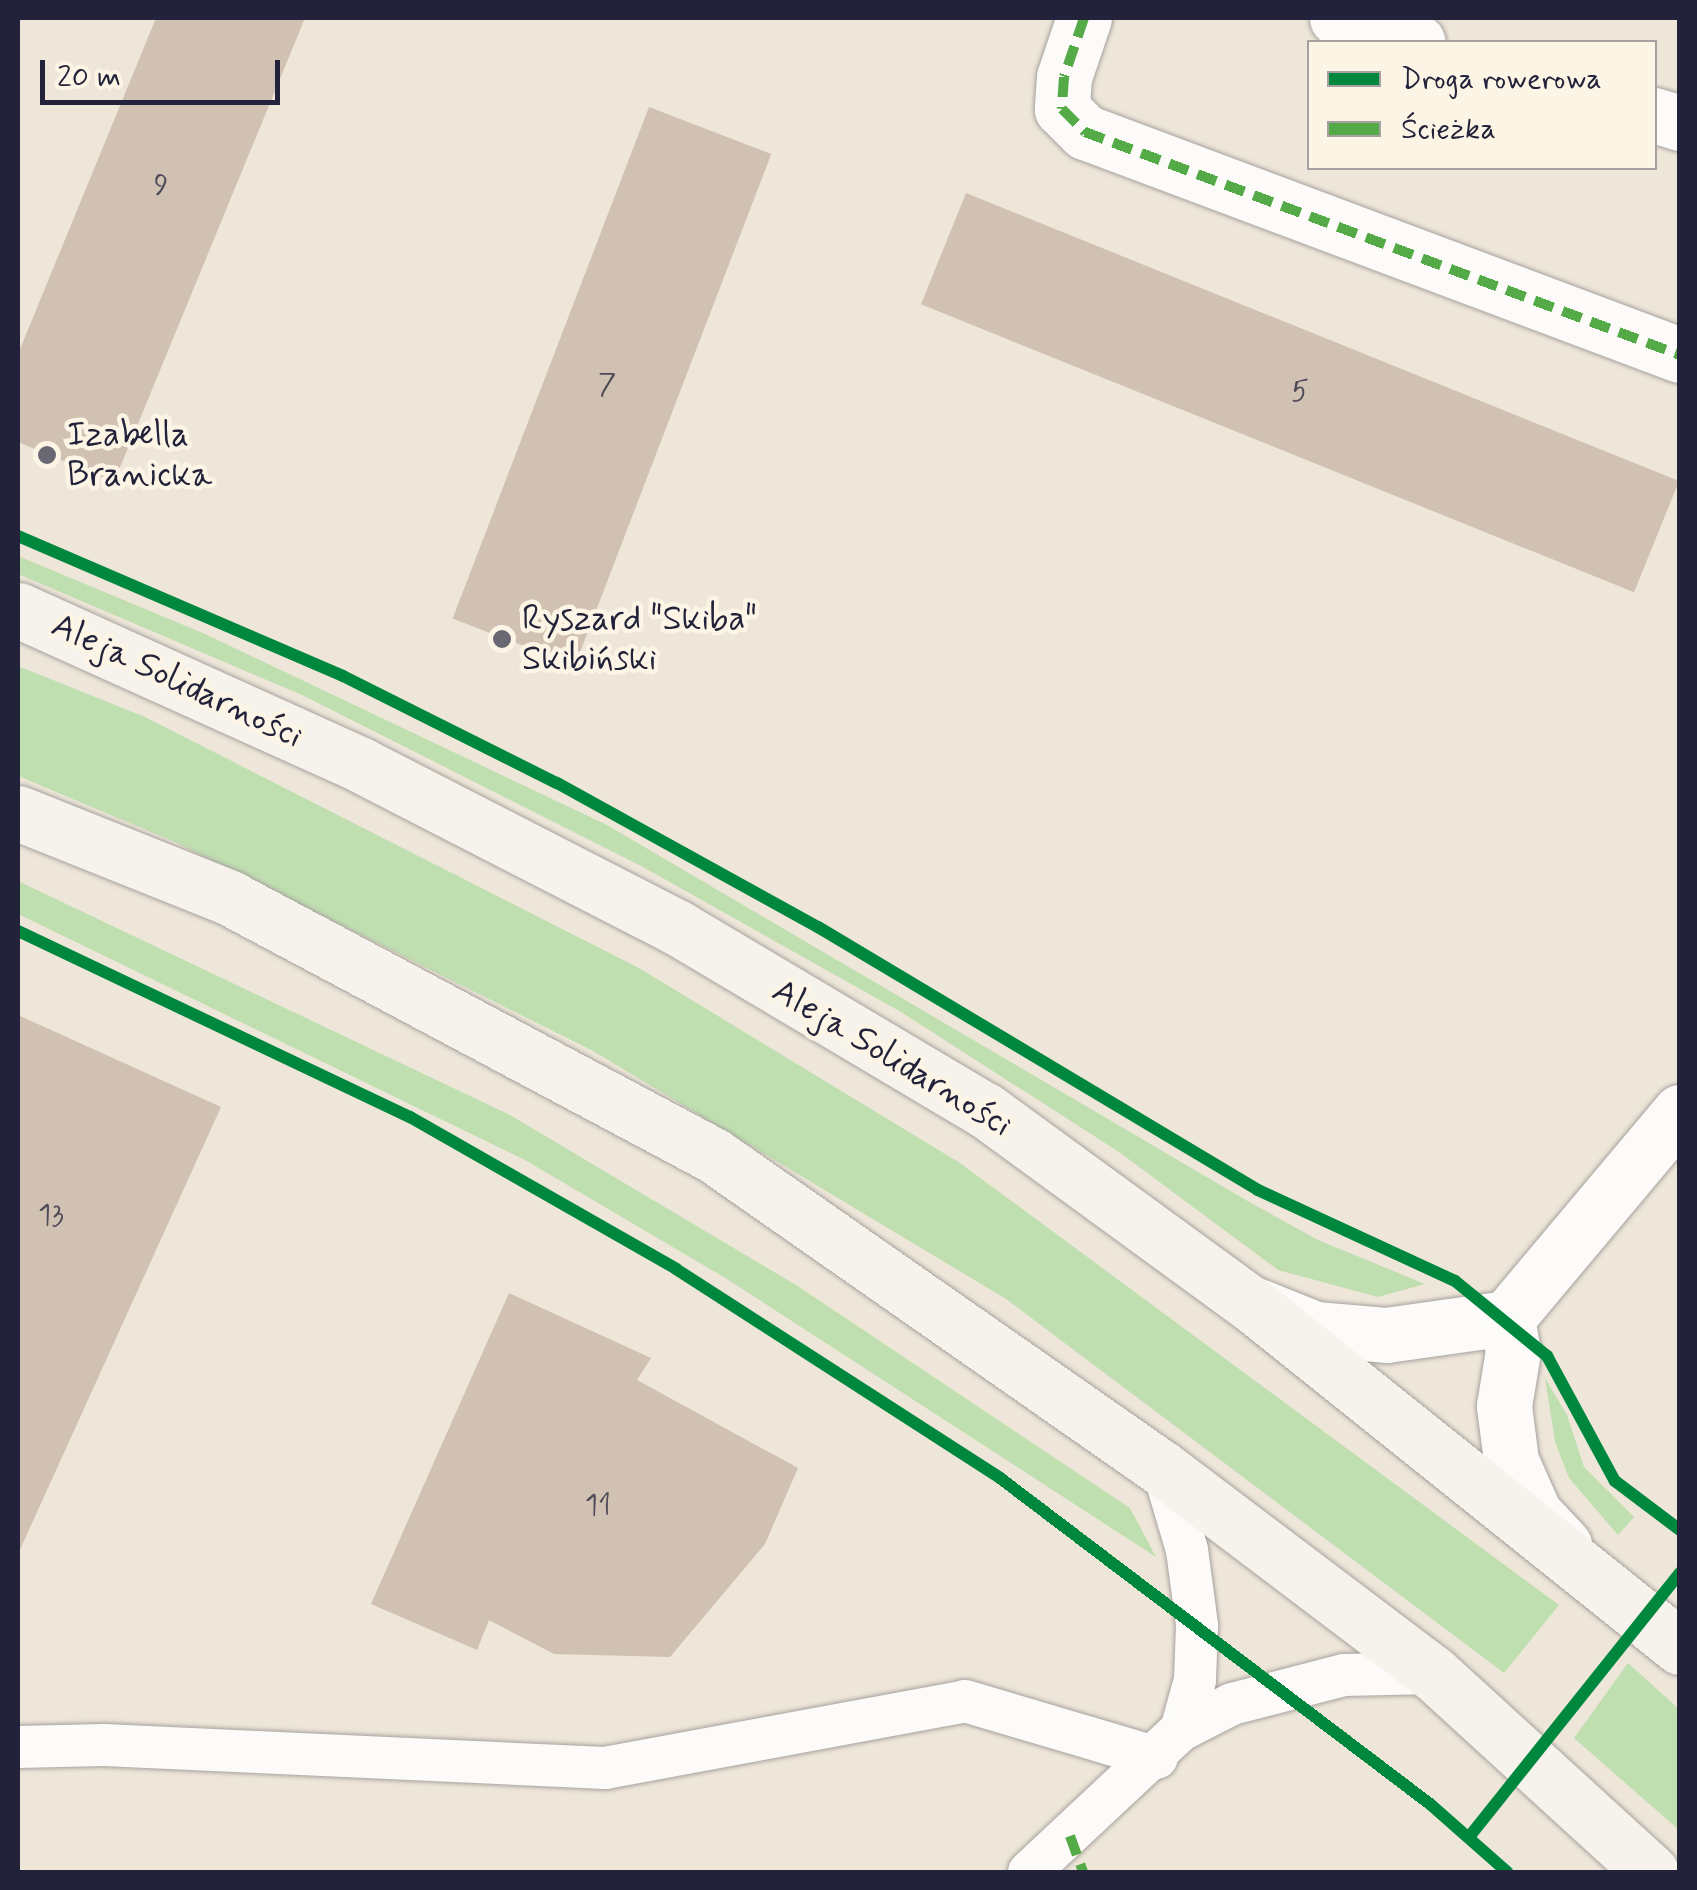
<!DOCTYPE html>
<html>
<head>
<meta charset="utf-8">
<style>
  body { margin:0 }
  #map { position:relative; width:1697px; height:1890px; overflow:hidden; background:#eee6d9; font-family:Mynerve,sans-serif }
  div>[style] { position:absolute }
  .green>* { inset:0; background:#c0dfb1 }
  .building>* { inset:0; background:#d0c1b2; transform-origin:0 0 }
  .roads { filter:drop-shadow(0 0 2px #a6a29e) drop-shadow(0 0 2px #a6a29e) }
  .service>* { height:42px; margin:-21px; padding:0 21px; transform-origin:21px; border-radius:21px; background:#fcfbf9 }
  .minor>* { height:55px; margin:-27.5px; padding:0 27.5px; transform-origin:27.5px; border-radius:27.5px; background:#fcfbf9 }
  .secondary>* { height:55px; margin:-27.5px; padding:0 27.5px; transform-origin:27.5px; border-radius:27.5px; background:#f6f2ec }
  .quiet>* { height:10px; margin-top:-5px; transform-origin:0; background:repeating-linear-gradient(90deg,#53aa46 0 20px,transparent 0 30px) }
  .cycleway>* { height:12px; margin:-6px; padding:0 6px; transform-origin:6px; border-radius:6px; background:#00873e }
  .dots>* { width:28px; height:28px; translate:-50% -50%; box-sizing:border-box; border:5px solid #fcf5e5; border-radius:50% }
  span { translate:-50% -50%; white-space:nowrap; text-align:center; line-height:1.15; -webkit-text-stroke:9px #fcf5e5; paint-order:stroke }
  .number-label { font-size:30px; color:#4e4a59 }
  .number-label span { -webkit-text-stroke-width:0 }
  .poi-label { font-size:35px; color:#22223b }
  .left { translate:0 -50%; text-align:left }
  .street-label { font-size:35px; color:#22223b }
  .frame { position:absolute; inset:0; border:20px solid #22223b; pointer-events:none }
  .legend { position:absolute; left:1307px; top:40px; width:350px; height:130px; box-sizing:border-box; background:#fcf5e5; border:2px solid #a5a1a1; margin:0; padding:12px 18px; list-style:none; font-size:30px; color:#22223b }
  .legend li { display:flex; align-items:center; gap:20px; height:50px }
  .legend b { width:50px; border:2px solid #a5a1a1 }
  .scale { position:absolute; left:40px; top:60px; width:240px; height:45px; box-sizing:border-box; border:5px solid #22223b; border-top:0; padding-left:12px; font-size:30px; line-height:35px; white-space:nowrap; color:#22223b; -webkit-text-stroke:8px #fcf5e5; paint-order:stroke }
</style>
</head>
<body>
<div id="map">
  <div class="green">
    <i style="clip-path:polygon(18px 556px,205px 634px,607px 825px,1251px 1203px,1318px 1240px,1425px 1284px,1378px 1297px,1278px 1270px,1119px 1152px,901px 1012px,643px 867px,302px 695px,18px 574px)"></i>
    <i style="clip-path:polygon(18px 666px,145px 717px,639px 968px,960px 1163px,1559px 1605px,1504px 1673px,1006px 1299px,593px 1051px,175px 842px,18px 776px)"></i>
    <i style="clip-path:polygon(18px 881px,510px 1115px,796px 1285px,1130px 1508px,1156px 1557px,727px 1279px,525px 1160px,18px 914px)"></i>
    <i style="clip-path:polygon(1545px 1378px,1567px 1415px,1584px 1467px,1634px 1517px,1618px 1535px,1569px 1478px,1555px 1442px)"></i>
    <i style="clip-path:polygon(1628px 1663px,1679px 1709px,1679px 1830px,1574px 1738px)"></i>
  </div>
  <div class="building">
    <i style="clip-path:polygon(156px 18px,305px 18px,114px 482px,18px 442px,18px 354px)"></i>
    <i style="left:649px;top:107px;width:131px;height:548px;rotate:21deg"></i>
    <i style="left:966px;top:193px;width:769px;height:120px;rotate:22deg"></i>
    <i style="clip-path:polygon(18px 1015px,221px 1107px,18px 1554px)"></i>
    <i style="clip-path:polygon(509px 1293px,651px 1358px,637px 1380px,798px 1468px,765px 1544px,670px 1657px,554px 1654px,489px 1620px,477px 1650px,371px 1604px)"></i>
  </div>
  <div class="roads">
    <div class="service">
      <i style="left:1163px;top:1469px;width:84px;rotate:73.5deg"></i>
      <i style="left:1187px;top:1550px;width:76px;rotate:82.4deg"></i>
      <i style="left:1197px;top:1625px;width:55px;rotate:92.1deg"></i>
      <i style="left:1195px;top:1680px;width:52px;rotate:105.6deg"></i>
      <i style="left:18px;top:1747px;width:86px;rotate:-1.3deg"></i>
      <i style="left:104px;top:1745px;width:502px;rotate:2.63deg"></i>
      <i style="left:605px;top:1768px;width:366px;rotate:-10.5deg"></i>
      <i style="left:965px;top:1701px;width:200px;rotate:16.5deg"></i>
      <i style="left:1029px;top:1872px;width:208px;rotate:-43.1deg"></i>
      <i style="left:1181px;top:1730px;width:57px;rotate:-27deg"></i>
      <i style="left:1232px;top:1704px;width:116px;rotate:-14.5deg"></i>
      <i style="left:1344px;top:1675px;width:89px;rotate:-1.3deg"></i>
    </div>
    <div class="minor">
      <i style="left:1084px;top:18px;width:62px;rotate:108.7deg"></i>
      <i style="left:1064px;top:77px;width:32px;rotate:94deg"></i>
      <i style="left:1062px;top:109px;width:33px;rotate:45deg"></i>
      <i style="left:1085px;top:132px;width:635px;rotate:20.55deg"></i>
      <i style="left:1337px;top:18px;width:84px;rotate:16.5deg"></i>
      <i style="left:1654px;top:115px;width:27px;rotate:17deg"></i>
      <i style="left:1258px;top:1306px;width:61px;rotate:22deg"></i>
      <i style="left:1315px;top:1329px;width:71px;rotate:4.8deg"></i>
      <i style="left:1386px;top:1335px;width:122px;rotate:-8deg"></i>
      <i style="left:1507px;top:1318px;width:269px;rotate:-50deg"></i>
      <i style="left:1507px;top:1318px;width:34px;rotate:80deg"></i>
      <i style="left:1513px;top:1351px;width:56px;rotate:99.3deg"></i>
      <i style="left:1504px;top:1406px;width:55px;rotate:82.7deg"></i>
      <i style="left:1511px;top:1461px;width:57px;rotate:66.1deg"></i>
      <i style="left:1534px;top:1513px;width:44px;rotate:46.8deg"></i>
    </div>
    <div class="secondary">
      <i style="left:18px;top:610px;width:376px;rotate:24.3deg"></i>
      <i style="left:361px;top:765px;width:356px;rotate:27.2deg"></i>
      <i style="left:678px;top:928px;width:357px;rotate:30.7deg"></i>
      <i style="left:985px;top:1110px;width:328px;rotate:36.1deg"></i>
      <i style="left:1250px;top:1303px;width:551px;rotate:38.66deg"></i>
      <i style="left:18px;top:813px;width:228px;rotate:21.8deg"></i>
      <i style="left:230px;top:898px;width:547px;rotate:28.02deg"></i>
      <i style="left:713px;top:1155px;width:549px;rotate:34.91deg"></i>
      <i style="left:1163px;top:1469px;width:338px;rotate:37.1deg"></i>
      <i style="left:1433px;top:1673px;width:295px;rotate:42.4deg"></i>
    </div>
  </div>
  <div class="quiet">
    <i style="left:1084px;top:18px;width:62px;rotate:108.7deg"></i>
    <i style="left:1064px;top:77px;width:32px;rotate:94deg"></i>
    <i style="left:1062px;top:109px;width:33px;rotate:45deg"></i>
    <i style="left:1085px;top:132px;width:635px;rotate:20.55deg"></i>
    <i style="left:1070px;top:1836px;width:38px;rotate:70deg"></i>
  </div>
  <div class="cycleway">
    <i style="left:18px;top:536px;width:354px;rotate:23.3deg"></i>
    <i style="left:343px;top:676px;width:239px;rotate:26.6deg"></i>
    <i style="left:557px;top:783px;width:298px;rotate:28.9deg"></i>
    <i style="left:818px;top:927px;width:513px;rotate:30.87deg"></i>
    <i style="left:1258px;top:1190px;width:217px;rotate:24.8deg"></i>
    <i style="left:1455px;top:1281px;width:119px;rotate:39.2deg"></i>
    <i style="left:1547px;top:1356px;width:142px;rotate:61.5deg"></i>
    <i style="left:1615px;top:1481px;width:81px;rotate:37deg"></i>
    <i style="left:18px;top:931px;width:434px;rotate:25.4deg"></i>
    <i style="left:410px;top:1117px;width:306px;rotate:29.7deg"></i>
    <i style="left:676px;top:1269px;width:386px;rotate:32.8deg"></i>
    <i style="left:1000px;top:1478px;width:540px;rotate:37.17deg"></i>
    <i style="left:1430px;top:1804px;width:103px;rotate:41.4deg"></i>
    <i style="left:1469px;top:1837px;width:338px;rotate:-51.4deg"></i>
  </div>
  <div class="dots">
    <i style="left:47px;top:455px;background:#696772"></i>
    <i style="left:502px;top:639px;background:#696772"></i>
  </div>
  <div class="number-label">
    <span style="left:161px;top:186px">9</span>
    <span style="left:607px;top:385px">7</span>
    <span style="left:1300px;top:392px">5</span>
    <span style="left:51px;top:1216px">13</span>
    <span style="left:598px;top:1506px">11</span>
  </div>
  <div class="poi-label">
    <span class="left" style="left:67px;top:455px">Izabella<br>Branicka</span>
    <span class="left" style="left:522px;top:639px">Ryszard "Skiba"<br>Skibiński</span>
  </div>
  <div class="street-label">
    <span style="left:177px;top:681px;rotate:25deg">Aleja Solidarności</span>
    <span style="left:892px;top:1058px;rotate:31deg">Aleja Solidarności</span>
  </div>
  <div class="frame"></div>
  <ul class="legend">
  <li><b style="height:12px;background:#00873e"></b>Droga rowerowa</li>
  <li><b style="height:12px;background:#53aa46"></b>Ścieżka</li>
  </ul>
  <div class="scale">20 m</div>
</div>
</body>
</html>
